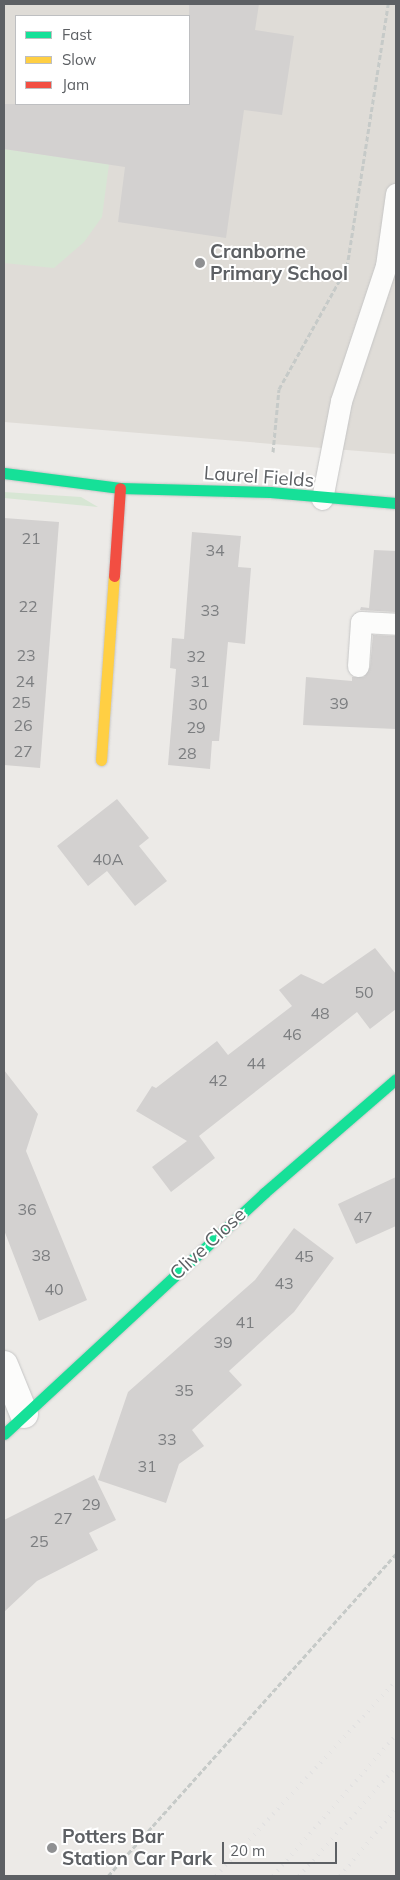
<!DOCTYPE html>
<html>
<head>
<meta charset="utf-8">
<style>
  body { margin:0 }
  #map { position:relative; width:400px; height:1880px; overflow:hidden; background:#eceae7; font-family:Mulish,sans-serif }
  div>[style] { position:absolute }
  .education>* { inset:0; background:#dfdcd7 }
  .green>* { inset:0; background:#d7e6d4 }
  .building>* { inset:0; background:#d3d1d0 }
  .path>* { height:3px; margin-top:-1.5px; transform-origin:0; background:repeating-linear-gradient(90deg,#c6cac8 0 5px,transparent 0 7.5px) }
  .roads { filter:drop-shadow(0 0 1px #c6c6c6) drop-shadow(0 0 1px #c6c6c6) }
  .lane>* { height:21px; margin:-10.5px; padding:0 10.5px; transform-origin:10.5px; border-radius:10.5px; background:#fcfcfb }
  .street>* { height:28px; margin:-14px; padding:0 14px; transform-origin:14px; border-radius:14px; background:#fcfcfb }
  .fast>* { height:11px; margin:-5.5px; padding:0 5.5px; transform-origin:5.5px; border-radius:5.5px; background:#16e098 }
  .slow>* { height:11px; margin:-5.5px; padding:0 5.5px; transform-origin:5.5px; border-radius:5.5px; background:#ffcf43 }
  .jam>* { height:11px; margin:-5.5px; padding:0 5.5px; transform-origin:5.5px; border-radius:5.5px; background:#f24e42 }
  .rail>* { height:4px; margin-top:-2px; transform-origin:0; background:repeating-linear-gradient(90deg,#e3e2e2 0 1px,transparent 0 7px) }
  .dots>* { width:14px; height:14px; translate:-50% -50%; box-sizing:border-box; border:2px solid #fff; border-radius:50% }
  span { translate:-50% -50%; white-space:nowrap; text-align:center; line-height:1.15; -webkit-text-stroke:4px #fff; paint-order:stroke }
  .number-label { font-size:16px; color:#7c7e80 }
  .number-label span { -webkit-text-stroke-width:0 }
  .poi-label { font-size:19px; color:#5d6064; font-weight:700 }
  .left { translate:0 -50%; text-align:left }
  .street-label { font-size:19px; color:#5d6064 }
  .frame { position:absolute; inset:0; border:5px solid #5d6064; pointer-events:none }
  .legend { position:absolute; left:15px; top:15px; width:175px; height:90px; box-sizing:border-box; background:#fff; border:1px solid #bebfc1; margin:0; padding:6px 9px; list-style:none; font-size:15px; color:#5d6064 }
  .legend li { display:flex; align-items:center; gap:10px; height:25px }
  .legend b { width:25px; border:1px solid #bebfc1 }
  .scale { position:absolute; left:222px; top:1842px; width:115px; height:22px; box-sizing:border-box; border:2px solid #5d6064; border-top:0; padding-left:6px; font-size:15px; line-height:18px; white-space:nowrap; color:#5d6064; -webkit-text-stroke:4px #fff; paint-order:stroke }
</style>
</head>
<body>
<div id="map">
  <div class="education">
    <i style="clip-path:polygon(evenodd,4px 4px,396px 4px,396px 454px,4px 422px,4px 4px,16px 16px,189px 16px,189px 104px,16px 104px,16px 16px)"></i>
  </div>
  <div class="green">
    <i style="clip-path:polygon(4px 149px,109px 164px,102px 217px,84px 242px,54px 268px,4px 263px)"></i>
    <i style="clip-path:polygon(4px 492px,81px 497px,98px 507px,4px 498px)"></i>
  </div>
  <div class="building">
    <i style="clip-path:polygon(189px 4px,259px 4px,255px 30px,294px 36px,282px 115px,244px 110px,226px 238px,118px 222px,125px 167px,4px 149px,4px 104px,189px 104px)"></i>
    <i style="clip-path:polygon(4px 518px,59px 522px,40px 768px,4px 765px)"></i>
    <i style="clip-path:polygon(192px 532px,241px 536px,238px 567px,251px 568px,245px 644px,228px 642px,219px 741px,212px 741px,210px 769px,168px 765px,176px 669px,170px 668px,172px 638px,184px 639px)"></i>
    <i style="clip-path:polygon(374px 550px,396px 551px,396px 612px,360px 610px,361px 607px,369px 608px)"></i>
    <i style="clip-path:polygon(373px 635px,396px 636px,396px 729px,303px 725px,306px 677px,352px 681px,352px 677px,364px 677px,370px 667px)"></i>
    <i style="clip-path:polygon(117px 799px,149px 838px,139px 846px,167px 881px,135px 906px,107px 871px,88px 886px,57px 846px)"></i>
    <i style="clip-path:polygon(375px 948px,396px 974px,396px 1009px,370px 1029px,357px 1012px,199px 1136px,215px 1158px,171px 1192px,152px 1167px,187px 1141px,136px 1111px,152px 1086px,156px 1088px,217px 1041px,228px 1055px,292px 1006px,279px 990px,301px 974px,323px 984px)"></i>
    <i style="clip-path:polygon(4px 1070px,38px 1114px,26px 1151px,87px 1300px,39px 1321px,4px 1230px)"></i>
    <i style="clip-path:polygon(396px 1177px,396px 1226px,356px 1244px,338px 1204px)"></i>
    <i style="clip-path:polygon(294px 1228px,334px 1258px,294px 1312px,229px 1371px,242px 1385px,192px 1430px,204px 1446px,179px 1464px,166px 1503px,98px 1480px,128px 1392px,255px 1280px)"></i>
    <i style="clip-path:polygon(94px 1475px,116px 1520px,89px 1533px,98px 1550px,37px 1581px,4px 1612px,4px 1520px)"></i>
  </div>
  <div class="path">
    <i style="left:273px;top:452px;width:63px;rotate:-84.6deg"></i>
    <i style="left:279px;top:389px;width:140px;rotate:-60.9deg"></i>
    <i style="left:347px;top:267px;width:266px;rotate:-81.1deg"></i>
    <i style="left:108px;top:1876px;width:432px;rotate:-48.2deg"></i>
  </div>
  <div class="roads">
    <div class="lane">
      <i style="left:322px;top:499px;width:100px;rotate:-79deg"></i>
      <i style="left:341px;top:401px;width:142px;rotate:-71.6deg"></i>
      <i style="left:386px;top:266px;width:73px;rotate:-82.1deg"></i>
      <i style="left:358px;top:666px;width:44px;rotate:-86.1deg"></i>
      <i style="left:361px;top:622px;width:35px;rotate:3deg"></i>
    </div>
    <div class="street">
      <i style="left:4px;top:1365px;width:53px;rotate:67.8deg"></i>
    </div>
    <div class="fast">
      <i style="left:4px;top:473px;width:117px;rotate:7.4deg"></i>
      <i style="left:120px;top:488px;width:150px;rotate:1.5deg"></i>
      <i style="left:270px;top:492px;width:126px;rotate:5deg"></i>
      <i style="left:4px;top:1434px;width:355px;rotate:-42.8deg"></i>
      <i style="left:264px;top:1193px;width:174px;rotate:-40.8deg"></i>
    </div>
    <div class="slow">
      <i style="left:101px;top:760px;width:184px;rotate:-86deg"></i>
    </div>
    <div class="jam">
      <i style="left:114px;top:576px;width:88px;rotate:-86.1deg"></i>
    </div>
  </div>
  <div class="rail">
    <i style="left:216px;top:1876px;width:265px;rotate:-47.3deg"></i>
    <i style="left:273px;top:1876px;width:187px;rotate:-48.9deg"></i>
    <i style="left:299px;top:1876px;width:146px;rotate:-48.3deg"></i>
    <i style="left:340px;top:1876px;width:87px;rotate:-50.1deg"></i>
  </div>
  <div class="dots">
    <i style="left:200px;top:263px;background:#8f9092"></i>
    <i style="left:52px;top:1848px;background:#8f9092"></i>
  </div>
  <div class="number-label">
    <span style="left:31px;top:538px">21</span>
    <span style="left:215px;top:550px">34</span>
    <span style="left:28px;top:606px">22</span>
    <span style="left:210px;top:610px">33</span>
    <span style="left:26px;top:655px">23</span>
    <span style="left:196px;top:656px">32</span>
    <span style="left:25px;top:681px">24</span>
    <span style="left:200px;top:681px">31</span>
    <span style="left:21px;top:702px">25</span>
    <span style="left:339px;top:703px">39</span>
    <span style="left:198px;top:704px">30</span>
    <span style="left:23px;top:725px">26</span>
    <span style="left:196px;top:727px">29</span>
    <span style="left:23px;top:751px">27</span>
    <span style="left:187px;top:753px">28</span>
    <span style="left:108px;top:859px">40A</span>
    <span style="left:364px;top:992px">50</span>
    <span style="left:320px;top:1013px">48</span>
    <span style="left:292px;top:1034px">46</span>
    <span style="left:256px;top:1063px">44</span>
    <span style="left:218px;top:1080px">42</span>
    <span style="left:27px;top:1209px">36</span>
    <span style="left:363px;top:1217px">47</span>
    <span style="left:41px;top:1255px">38</span>
    <span style="left:304px;top:1256px">45</span>
    <span style="left:284px;top:1283px">43</span>
    <span style="left:54px;top:1289px">40</span>
    <span style="left:245px;top:1322px">41</span>
    <span style="left:223px;top:1342px">39</span>
    <span style="left:184px;top:1390px">35</span>
    <span style="left:167px;top:1439px">33</span>
    <span style="left:147px;top:1466px">31</span>
    <span style="left:91px;top:1504px">29</span>
    <span style="left:63px;top:1518px">27</span>
    <span style="left:39px;top:1541px">25</span>
  </div>
  <div class="poi-label">
    <span class="left" style="left:210px;top:263px">Cranborne<br>Primary School</span>
    <span class="left" style="left:62px;top:1848px">Potters Bar<br>Station Car Park</span>
  </div>
  <div class="street-label">
    <span style="left:259px;top:477px;rotate:4deg">Laurel Fields</span>
    <span style="left:208px;top:1244px;rotate:-43deg">Clive Close</span>
  </div>
  <div class="frame"></div>
  <ul class="legend">
  <li><b style="height:6px;background:#16e098"></b>Fast</li>
  <li><b style="height:6px;background:#ffcf43"></b>Slow</li>
  <li><b style="height:6px;background:#f24e42"></b>Jam</li>
  </ul>
  <div class="scale">20 m</div>
</div>
</body>
</html>
